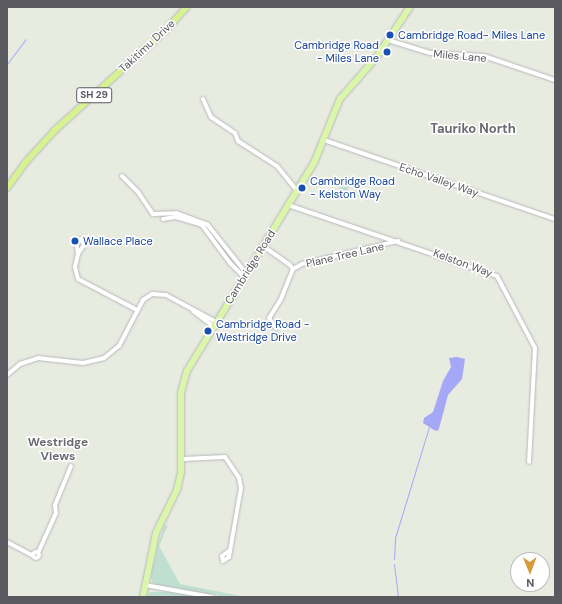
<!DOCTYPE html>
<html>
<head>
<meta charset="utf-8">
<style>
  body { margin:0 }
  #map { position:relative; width:562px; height:604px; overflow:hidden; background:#e7ebe0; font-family:"DM Sans",sans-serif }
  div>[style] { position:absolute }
  .green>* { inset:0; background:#bfe0d1; transform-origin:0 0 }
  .water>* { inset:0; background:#a5a8f6 }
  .stream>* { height:1px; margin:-0.5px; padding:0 0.5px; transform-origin:0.5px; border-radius:0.5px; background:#a5a8f6 }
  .roads { filter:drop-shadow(0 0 1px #b9b8be) drop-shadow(0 0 1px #b9b8be) }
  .minor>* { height:4px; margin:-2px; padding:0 2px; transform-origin:2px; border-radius:2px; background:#fff }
  .minor>.ring { margin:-2px; padding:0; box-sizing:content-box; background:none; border:4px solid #fff; border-radius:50% }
  .major>* { height:5.5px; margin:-2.75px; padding:0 2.75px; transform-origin:2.75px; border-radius:2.75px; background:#daf6aa }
  .highway>* { height:6px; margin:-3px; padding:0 3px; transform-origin:3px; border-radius:3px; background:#d7f290 }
  .dots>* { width:11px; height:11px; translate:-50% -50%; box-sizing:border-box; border:2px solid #fff; border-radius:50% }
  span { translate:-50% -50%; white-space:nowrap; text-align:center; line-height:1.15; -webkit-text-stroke:3px #fff; paint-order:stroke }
  .shield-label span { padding:1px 3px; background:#fff; border:1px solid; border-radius:3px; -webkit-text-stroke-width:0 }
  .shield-label { font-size:10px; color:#5a5960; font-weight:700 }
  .transit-label { font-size:11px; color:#164399 }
  .left { translate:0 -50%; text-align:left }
  .right { translate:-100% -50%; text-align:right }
  .street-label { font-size:11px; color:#5a5960 }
  .neighbourhood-label { font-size:12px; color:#6a6a72; font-weight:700 }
  .quarter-label { font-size:13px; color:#6a6a72; font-weight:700 }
  .frame { position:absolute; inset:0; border:8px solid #5a5960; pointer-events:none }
  .north { position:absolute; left:510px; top:552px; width:40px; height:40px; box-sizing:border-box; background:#fff; border:1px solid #bdbdbf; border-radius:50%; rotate:179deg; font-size:11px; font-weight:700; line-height:16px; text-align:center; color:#5a5960 }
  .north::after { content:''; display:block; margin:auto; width:14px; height:18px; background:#d79a3a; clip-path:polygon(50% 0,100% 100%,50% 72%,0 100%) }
</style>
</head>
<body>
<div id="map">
  <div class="green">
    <i style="left:344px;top:177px;width:8px;height:17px;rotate:23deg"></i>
    <i style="clip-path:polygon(168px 525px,159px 546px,180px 584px,246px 597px,225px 597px,153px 584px,151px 577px,158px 545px,164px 526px)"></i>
    <i style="clip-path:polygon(150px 592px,171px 592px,201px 597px,147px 597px)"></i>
  </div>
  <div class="water">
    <i style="clip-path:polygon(457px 357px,465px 359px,462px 379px,448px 395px,440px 425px,438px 431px,434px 430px,423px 423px,424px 418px,433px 412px,443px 381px,451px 367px,449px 358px)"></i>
  </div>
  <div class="stream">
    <i style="left:7px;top:64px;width:31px;rotate:-53deg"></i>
    <i style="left:394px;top:559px;width:21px;rotate:-87deg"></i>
    <i style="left:395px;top:538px;width:116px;rotate:-73deg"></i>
    <i style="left:394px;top:564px;width:33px;rotate:83deg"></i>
  </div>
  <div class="roads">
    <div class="minor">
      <i style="left:388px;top:40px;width:44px;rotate:17.2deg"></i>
      <i style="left:430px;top:53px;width:54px;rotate:3.2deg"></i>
      <i style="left:484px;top:56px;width:75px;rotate:18.7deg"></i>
      <i style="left:203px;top:99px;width:20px;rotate:66deg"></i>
      <i style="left:211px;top:117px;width:29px;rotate:34deg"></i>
      <i style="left:235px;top:133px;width:9px;rotate:69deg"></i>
      <i style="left:238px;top:141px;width:46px;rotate:32.7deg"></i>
      <i style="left:277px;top:166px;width:32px;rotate:51deg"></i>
      <i style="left:324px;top:140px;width:244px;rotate:18.9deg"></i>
      <i style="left:122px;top:176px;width:23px;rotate:45deg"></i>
      <i style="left:138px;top:192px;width:27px;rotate:56deg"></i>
      <i style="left:153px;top:214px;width:23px;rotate:-2deg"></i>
      <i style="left:176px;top:213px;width:33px;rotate:20deg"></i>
      <i style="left:207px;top:224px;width:63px;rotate:51.5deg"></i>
      <i style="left:288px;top:205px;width:221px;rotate:18.8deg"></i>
      <i style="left:497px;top:276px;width:81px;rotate:62.2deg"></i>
      <i style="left:535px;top:348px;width:114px;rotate:93deg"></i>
      <i style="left:163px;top:219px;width:13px;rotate:-9deg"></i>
      <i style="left:176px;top:217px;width:27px;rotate:17deg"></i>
      <i style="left:202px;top:225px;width:47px;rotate:53.6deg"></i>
      <i style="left:230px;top:263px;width:20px;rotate:45deg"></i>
      <i style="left:263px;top:246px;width:32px;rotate:35deg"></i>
      <i style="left:289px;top:264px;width:6px;rotate:51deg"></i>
      <i style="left:293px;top:269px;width:32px;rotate:112deg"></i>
      <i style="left:281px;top:299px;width:22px;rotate:122deg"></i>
      <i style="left:269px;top:318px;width:12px;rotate:55deg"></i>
      <i style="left:78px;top:254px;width:12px;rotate:-99deg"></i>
      <i style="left:76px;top:242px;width:6px;rotate:-31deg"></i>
      <i style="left:81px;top:239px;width:7px;rotate:63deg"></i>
      <i style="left:84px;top:245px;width:11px;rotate:124deg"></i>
      <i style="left:78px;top:254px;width:13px;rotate:103deg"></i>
      <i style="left:75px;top:267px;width:12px;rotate:76deg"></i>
      <i style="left:78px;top:279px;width:67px;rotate:27.7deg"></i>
      <i style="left:293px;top:269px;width:10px;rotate:-29deg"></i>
      <i style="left:302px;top:264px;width:99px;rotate:-13.5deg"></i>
      <i style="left:193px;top:311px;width:25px;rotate:37deg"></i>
      <i style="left:7px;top:375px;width:17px;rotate:-40deg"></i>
      <i style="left:20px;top:364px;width:19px;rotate:-18deg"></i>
      <i style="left:38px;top:358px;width:45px;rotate:6.3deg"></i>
      <i style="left:83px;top:363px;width:22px;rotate:-13deg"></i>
      <i style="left:104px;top:358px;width:19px;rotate:-39deg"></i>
      <i style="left:119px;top:346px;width:52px;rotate:-62.4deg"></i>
      <i style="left:143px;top:300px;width:11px;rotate:-34deg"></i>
      <i style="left:152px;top:294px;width:14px;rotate:4deg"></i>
      <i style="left:166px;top:295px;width:57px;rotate:28.4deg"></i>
      <i style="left:183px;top:459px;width:42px;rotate:-2.7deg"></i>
      <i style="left:225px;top:457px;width:25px;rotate:56deg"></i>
      <i style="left:239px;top:478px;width:10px;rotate:79deg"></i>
      <i style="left:241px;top:488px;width:70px;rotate:99.9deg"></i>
      <i style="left:229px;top:557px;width:7px;rotate:146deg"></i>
      <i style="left:223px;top:561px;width:5px;rotate:-101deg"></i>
      <i style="left:222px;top:556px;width:9px;rotate:-36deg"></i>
      <i style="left:7px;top:542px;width:30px;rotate:28deg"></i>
      <i class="ring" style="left:33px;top:552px;width:2px;height:2px"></i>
      <i style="left:38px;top:553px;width:44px;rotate:-65.8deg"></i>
      <i style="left:56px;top:513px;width:8px;rotate:-97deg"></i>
      <i style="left:55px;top:505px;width:42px;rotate:-67.7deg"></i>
      <i style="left:145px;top:585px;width:68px;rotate:10.2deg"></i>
    </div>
    <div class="major">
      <i style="left:143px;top:597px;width:65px;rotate:-78.5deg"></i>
      <i style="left:156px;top:533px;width:48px;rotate:-64deg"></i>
      <i style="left:177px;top:490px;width:17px;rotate:-77deg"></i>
      <i style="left:181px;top:473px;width:80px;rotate:-90deg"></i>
      <i style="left:181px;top:393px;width:23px;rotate:-75deg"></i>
      <i style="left:187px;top:371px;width:244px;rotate:-58.6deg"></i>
      <i style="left:314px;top:163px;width:69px;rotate:-67.9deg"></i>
      <i style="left:340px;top:99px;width:55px;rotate:-48.7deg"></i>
      <i style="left:376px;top:58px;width:61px;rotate:-56.3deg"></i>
    </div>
    <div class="highway">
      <i style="left:7px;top:188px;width:31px;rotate:-54deg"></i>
      <i style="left:25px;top:163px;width:45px;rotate:-47.7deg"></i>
      <i style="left:55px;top:130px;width:149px;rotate:-42deg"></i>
      <i style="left:166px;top:30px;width:31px;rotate:-48deg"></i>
    </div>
  </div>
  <div class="dots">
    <i style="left:390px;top:35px;background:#1a4fb4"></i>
    <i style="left:387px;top:52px;background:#1a4fb4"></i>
    <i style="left:302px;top:188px;background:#1a4fb4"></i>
    <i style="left:75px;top:241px;background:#1a4fb4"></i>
    <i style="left:208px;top:331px;background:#1a4fb4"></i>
  </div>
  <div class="shield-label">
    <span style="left:94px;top:95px">SH 29</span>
  </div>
  <div class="transit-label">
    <span class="left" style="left:398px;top:35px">Cambridge Road- Miles Lane</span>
    <span class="right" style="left:379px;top:52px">Cambridge Road<br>- Miles Lane</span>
    <span class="left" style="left:310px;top:188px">Cambridge Road<br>- Kelston Way</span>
    <span class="left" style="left:83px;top:241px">Wallace Place</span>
    <span class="left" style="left:216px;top:331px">Cambridge Road -<br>Westridge Drive</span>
  </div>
  <div class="street-label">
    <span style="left:147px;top:46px;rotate:-43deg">Takitimu Drive</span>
    <span style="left:460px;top:56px;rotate:5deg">Miles Lane</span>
    <span style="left:439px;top:180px;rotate:19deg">Echo Valley Way</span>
    <span style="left:345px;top:255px;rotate:-13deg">Plane Tree Lane</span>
    <span style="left:463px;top:263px;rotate:20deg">Kelston Way</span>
    <span style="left:250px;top:267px;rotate:-58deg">Cambridge Road</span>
  </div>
  <div class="neighbourhood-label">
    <span style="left:58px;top:450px">Westridge<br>Views</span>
  </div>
  <div class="quarter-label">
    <span style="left:473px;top:129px">Tauriko North</span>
  </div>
  <div class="frame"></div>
  <div class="north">N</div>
</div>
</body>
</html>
